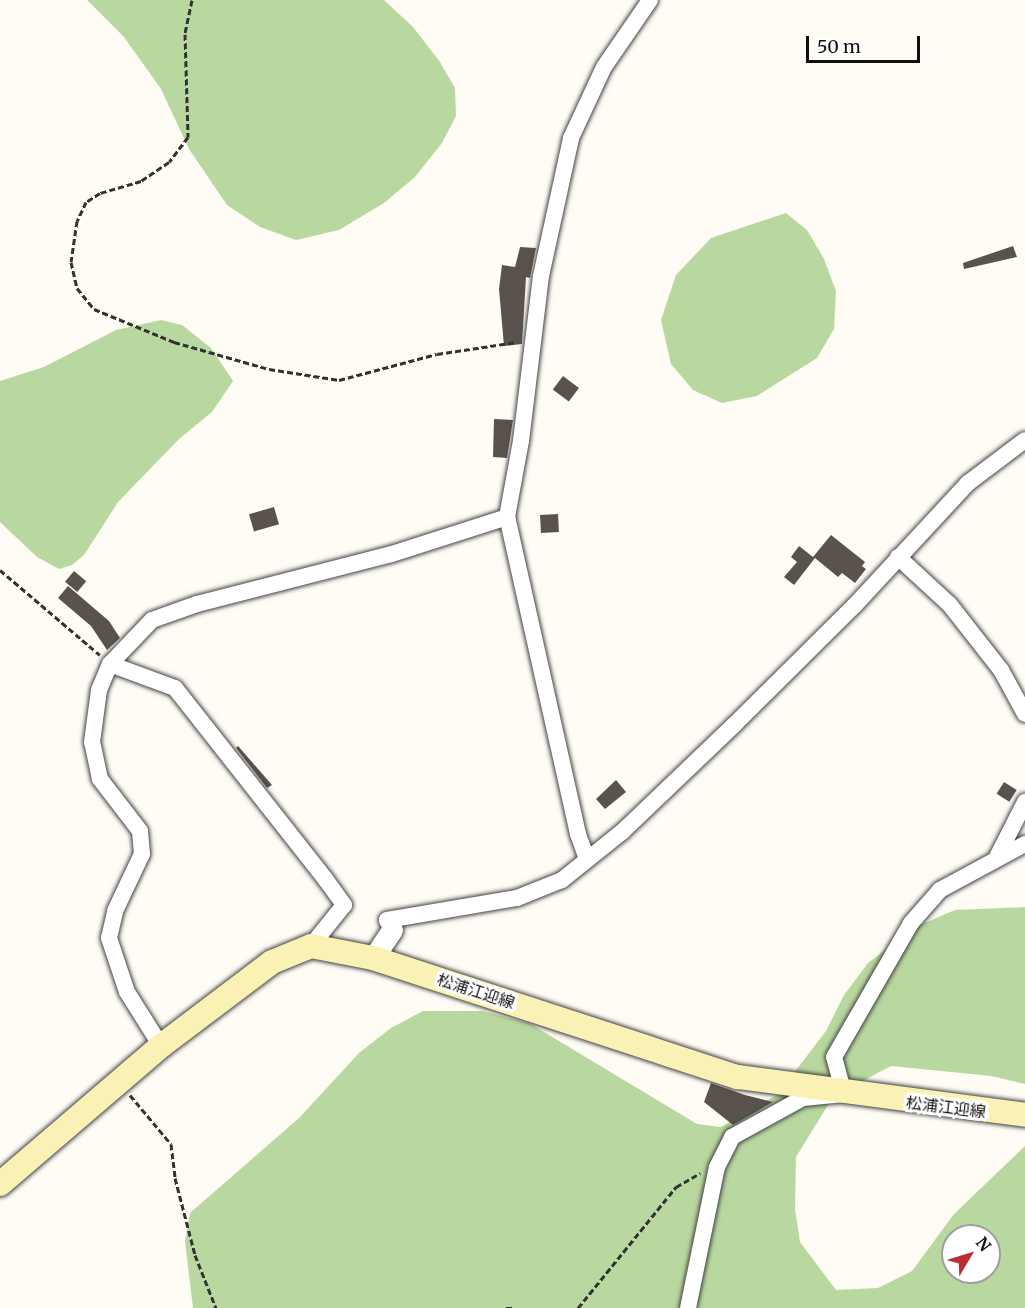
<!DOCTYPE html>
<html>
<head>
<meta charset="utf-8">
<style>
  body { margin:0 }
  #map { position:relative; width:1025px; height:1308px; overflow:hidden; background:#fefcf5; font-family:Merriweather,"Noto Sans JP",serif }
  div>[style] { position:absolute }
  .forest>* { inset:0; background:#b9d89f }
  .building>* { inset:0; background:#59524d; transform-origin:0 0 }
  .path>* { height:3px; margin-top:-1.5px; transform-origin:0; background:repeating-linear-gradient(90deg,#323232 0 6px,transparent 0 9px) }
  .roads { filter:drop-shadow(0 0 2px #434343) drop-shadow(0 0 2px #434343) }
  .minor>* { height:16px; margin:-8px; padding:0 8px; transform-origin:8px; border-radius:8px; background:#fff }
  .tertiary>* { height:21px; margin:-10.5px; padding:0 10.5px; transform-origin:10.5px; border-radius:10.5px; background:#fff }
  .secondary>* { height:24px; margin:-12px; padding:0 12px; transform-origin:12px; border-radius:12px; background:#faf2b4 }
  span { translate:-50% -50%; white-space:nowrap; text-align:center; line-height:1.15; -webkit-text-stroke:6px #fff; paint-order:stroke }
  .street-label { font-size:16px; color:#101010 }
  .north { position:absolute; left:941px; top:1224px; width:60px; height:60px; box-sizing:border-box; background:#fff; border:2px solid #9f9f9f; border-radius:50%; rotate:52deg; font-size:16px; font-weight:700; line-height:24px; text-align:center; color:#101010 }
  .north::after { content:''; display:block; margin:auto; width:21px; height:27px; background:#ba2f36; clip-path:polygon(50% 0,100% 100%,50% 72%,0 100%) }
  .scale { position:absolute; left:806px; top:36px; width:114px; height:27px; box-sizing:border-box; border:3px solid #101010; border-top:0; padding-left:8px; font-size:18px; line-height:21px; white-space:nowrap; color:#101010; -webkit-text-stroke:4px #fff; paint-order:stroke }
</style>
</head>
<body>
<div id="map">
  <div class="forest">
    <i style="clip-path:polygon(87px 0,384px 0,413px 27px,440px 62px,455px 88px,456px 116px,442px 143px,415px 177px,384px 203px,339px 230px,296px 240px,260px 227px,227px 205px,189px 149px,161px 89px,124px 37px)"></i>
    <i style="clip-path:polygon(786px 213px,807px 230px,824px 259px,836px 291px,834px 329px,817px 358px,757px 396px,722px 403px,693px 390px,671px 364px,661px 320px,676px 275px,711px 238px)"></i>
    <i style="clip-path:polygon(161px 320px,182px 325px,211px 348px,233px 381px,212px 412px,179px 439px,118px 502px,84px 555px,72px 565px,59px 569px,37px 557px,0 522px,0 381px,44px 367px,116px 330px)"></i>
    <i style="clip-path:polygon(evenodd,1025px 907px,1025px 1084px,991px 1076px,891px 1066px,855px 1085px,828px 1105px,796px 1157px,795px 1209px,800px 1242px,836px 1290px,878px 1288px,912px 1271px,954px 1214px,1025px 1146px,1025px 1308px,193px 1308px,185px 1241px,190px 1213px,299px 1118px,359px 1053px,391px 1028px,423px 1011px,482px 1011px,529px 1023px,697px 1124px,721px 1127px,777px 1095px,826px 1031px,844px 995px,868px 963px,915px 927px,955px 910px,1025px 907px,953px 1236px,989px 1236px,989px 1272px,953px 1272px,953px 1236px)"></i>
  </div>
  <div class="building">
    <i style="clip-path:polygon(1013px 246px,1017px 257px,964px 269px,963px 263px)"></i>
    <i style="clip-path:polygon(520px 247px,536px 248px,530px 278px,526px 277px,522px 344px,504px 346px,499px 289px,502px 265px,515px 267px)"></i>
    <i style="left:563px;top:376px;width:20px;height:17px;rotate:37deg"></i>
    <i style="clip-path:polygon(494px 419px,513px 420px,507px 458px,493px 457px)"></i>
    <i style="left:274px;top:507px;width:18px;height:26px;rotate:74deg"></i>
    <i style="left:558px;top:514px;width:18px;height:18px;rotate:87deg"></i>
    <i style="clip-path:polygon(831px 535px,865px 562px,862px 566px,866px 569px,855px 583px,842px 573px,838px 577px,815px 558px,794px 585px,784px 577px,797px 562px,791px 557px,799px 546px,813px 557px)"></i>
    <i style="left:74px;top:571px;width:16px;height:14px;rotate:40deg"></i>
    <i style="clip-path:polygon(68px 586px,109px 621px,120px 638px,107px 650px,91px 626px,58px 598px)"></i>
    <i style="clip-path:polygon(238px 746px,272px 785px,267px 788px,236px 748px)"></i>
    <i style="clip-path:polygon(616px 780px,626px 792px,605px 809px,596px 799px)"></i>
    <i style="left:1004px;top:782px;width:15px;height:14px;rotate:32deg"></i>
    <i style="clip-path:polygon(711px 1083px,745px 1095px,773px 1102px,733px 1125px,704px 1102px)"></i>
  </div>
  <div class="path">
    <i style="left:192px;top:0;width:35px;rotate:102deg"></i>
    <i style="left:185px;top:34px;width:103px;rotate:88.3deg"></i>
    <i style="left:188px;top:137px;width:31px;rotate:127deg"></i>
    <i style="left:169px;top:162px;width:34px;rotate:146deg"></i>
    <i style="left:141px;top:181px;width:43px;rotate:163.7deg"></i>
    <i style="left:100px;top:193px;width:17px;rotate:147deg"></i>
    <i style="left:86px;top:202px;width:21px;rotate:115deg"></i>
    <i style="left:77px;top:221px;width:41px;rotate:98.3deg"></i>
    <i style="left:71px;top:262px;width:27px;rotate:77deg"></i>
    <i style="left:77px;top:288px;width:27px;rotate:51deg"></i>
    <i style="left:94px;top:309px;width:87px;rotate:22.4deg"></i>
    <i style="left:174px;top:342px;width:99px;rotate:15.9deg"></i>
    <i style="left:269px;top:369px;width:71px;rotate:8.9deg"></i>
    <i style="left:339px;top:380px;width:101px;rotate:-14.9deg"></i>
    <i style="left:437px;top:354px;width:81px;rotate:-8.5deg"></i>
    <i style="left:0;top:570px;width:131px;rotate:40.4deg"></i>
    <i style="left:130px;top:1095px;width:64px;rotate:50.1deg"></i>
    <i style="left:171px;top:1144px;width:34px;rotate:83deg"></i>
    <i style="left:175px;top:1178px;width:80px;rotate:75.4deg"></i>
    <i style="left:195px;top:1255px;width:57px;rotate:68.4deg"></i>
    <i style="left:506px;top:1308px;width:6px"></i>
    <i style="left:578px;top:1308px;width:156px;rotate:-51deg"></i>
    <i style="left:676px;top:1187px;width:28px;rotate:-30deg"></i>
  </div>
  <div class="roads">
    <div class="minor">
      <i style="left:898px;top:557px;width:71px;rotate:42.7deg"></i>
      <i style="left:950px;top:605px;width:83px;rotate:51.9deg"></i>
      <i style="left:1001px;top:670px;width:50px;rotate:61.4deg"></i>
      <i style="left:110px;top:664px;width:69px;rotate:20.3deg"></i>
      <i style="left:175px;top:688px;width:244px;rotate:51.8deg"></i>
      <i style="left:326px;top:880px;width:31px;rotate:54deg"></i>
      <i style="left:344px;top:905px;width:53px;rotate:128.8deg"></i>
      <i style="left:997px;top:857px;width:62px;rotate:-63deg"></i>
      <i style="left:587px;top:859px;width:27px;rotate:-110deg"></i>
      <i style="left:578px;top:834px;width:325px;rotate:-102.6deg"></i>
      <i style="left:507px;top:517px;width:77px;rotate:-79.6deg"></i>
      <i style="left:521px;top:441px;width:166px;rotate:-83.1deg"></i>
      <i style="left:541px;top:276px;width:141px;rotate:-77.7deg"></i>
      <i style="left:571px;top:138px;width:78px;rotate:-65.1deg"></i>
      <i style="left:604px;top:67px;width:81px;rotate:-55.5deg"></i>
      <i style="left:392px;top:930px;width:11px;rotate:-117deg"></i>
      <i style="left:387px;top:920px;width:132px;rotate:-9.6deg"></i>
      <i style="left:517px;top:898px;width:48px;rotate:-21.8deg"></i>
      <i style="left:562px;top:880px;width:77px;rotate:-38.7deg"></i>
      <i style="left:622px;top:832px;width:155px;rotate:-43.7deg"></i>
      <i style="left:734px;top:725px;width:170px;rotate:-44.8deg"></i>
      <i style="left:855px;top:605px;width:166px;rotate:-47.2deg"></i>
      <i style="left:968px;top:483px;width:71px;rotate:-37deg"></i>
      <i style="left:161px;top:1046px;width:64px;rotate:-122.2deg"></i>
      <i style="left:127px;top:992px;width:57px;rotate:-108.4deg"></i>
      <i style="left:109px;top:938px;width:28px;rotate:-77deg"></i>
      <i style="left:115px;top:911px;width:63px;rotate:-64.7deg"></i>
      <i style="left:142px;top:854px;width:23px;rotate:-95deg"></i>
      <i style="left:140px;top:831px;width:66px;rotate:-127.6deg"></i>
      <i style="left:100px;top:779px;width:38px;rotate:-102deg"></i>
      <i style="left:92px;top:742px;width:52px;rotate:-82.3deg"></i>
      <i style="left:99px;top:690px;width:28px;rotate:-67deg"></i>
      <i style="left:110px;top:664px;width:61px;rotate:-46.3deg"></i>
      <i style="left:152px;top:620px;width:48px;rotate:-19.6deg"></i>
      <i style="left:197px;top:604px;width:201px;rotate:-14.4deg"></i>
      <i style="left:392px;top:554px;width:121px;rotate:-17.8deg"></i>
      <i style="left:688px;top:1308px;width:144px;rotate:-78.4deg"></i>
      <i style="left:717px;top:1167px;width:34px;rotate:-63deg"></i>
      <i style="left:732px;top:1137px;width:81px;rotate:-28.8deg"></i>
      <i style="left:803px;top:1098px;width:41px;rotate:-5.6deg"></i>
      <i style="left:844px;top:1094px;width:38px;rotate:-105deg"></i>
      <i style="left:834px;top:1057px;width:155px;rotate:-60.1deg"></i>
      <i style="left:911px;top:923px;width:44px;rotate:-48.7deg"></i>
      <i style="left:940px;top:890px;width:97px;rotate:-28.4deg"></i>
    </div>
    <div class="tertiary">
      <i style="left:373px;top:958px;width:34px;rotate:-56deg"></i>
    </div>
    <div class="secondary">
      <i style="left:0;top:1184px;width:212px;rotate:-40.6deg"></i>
      <i style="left:161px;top:1046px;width:139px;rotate:-37.1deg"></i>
      <i style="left:272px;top:962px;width:42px;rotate:-22.3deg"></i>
      <i style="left:311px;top:946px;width:63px;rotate:11deg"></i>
      <i style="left:373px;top:958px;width:384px;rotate:18.1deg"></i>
      <i style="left:738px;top:1077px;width:290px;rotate:7.5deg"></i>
    </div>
  </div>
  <div class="street-label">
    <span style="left:476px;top:991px;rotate:18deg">松浦江迎線</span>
    <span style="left:946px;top:1107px;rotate:7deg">松浦江迎線</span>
  </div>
  <div class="north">N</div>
  <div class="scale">50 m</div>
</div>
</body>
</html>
